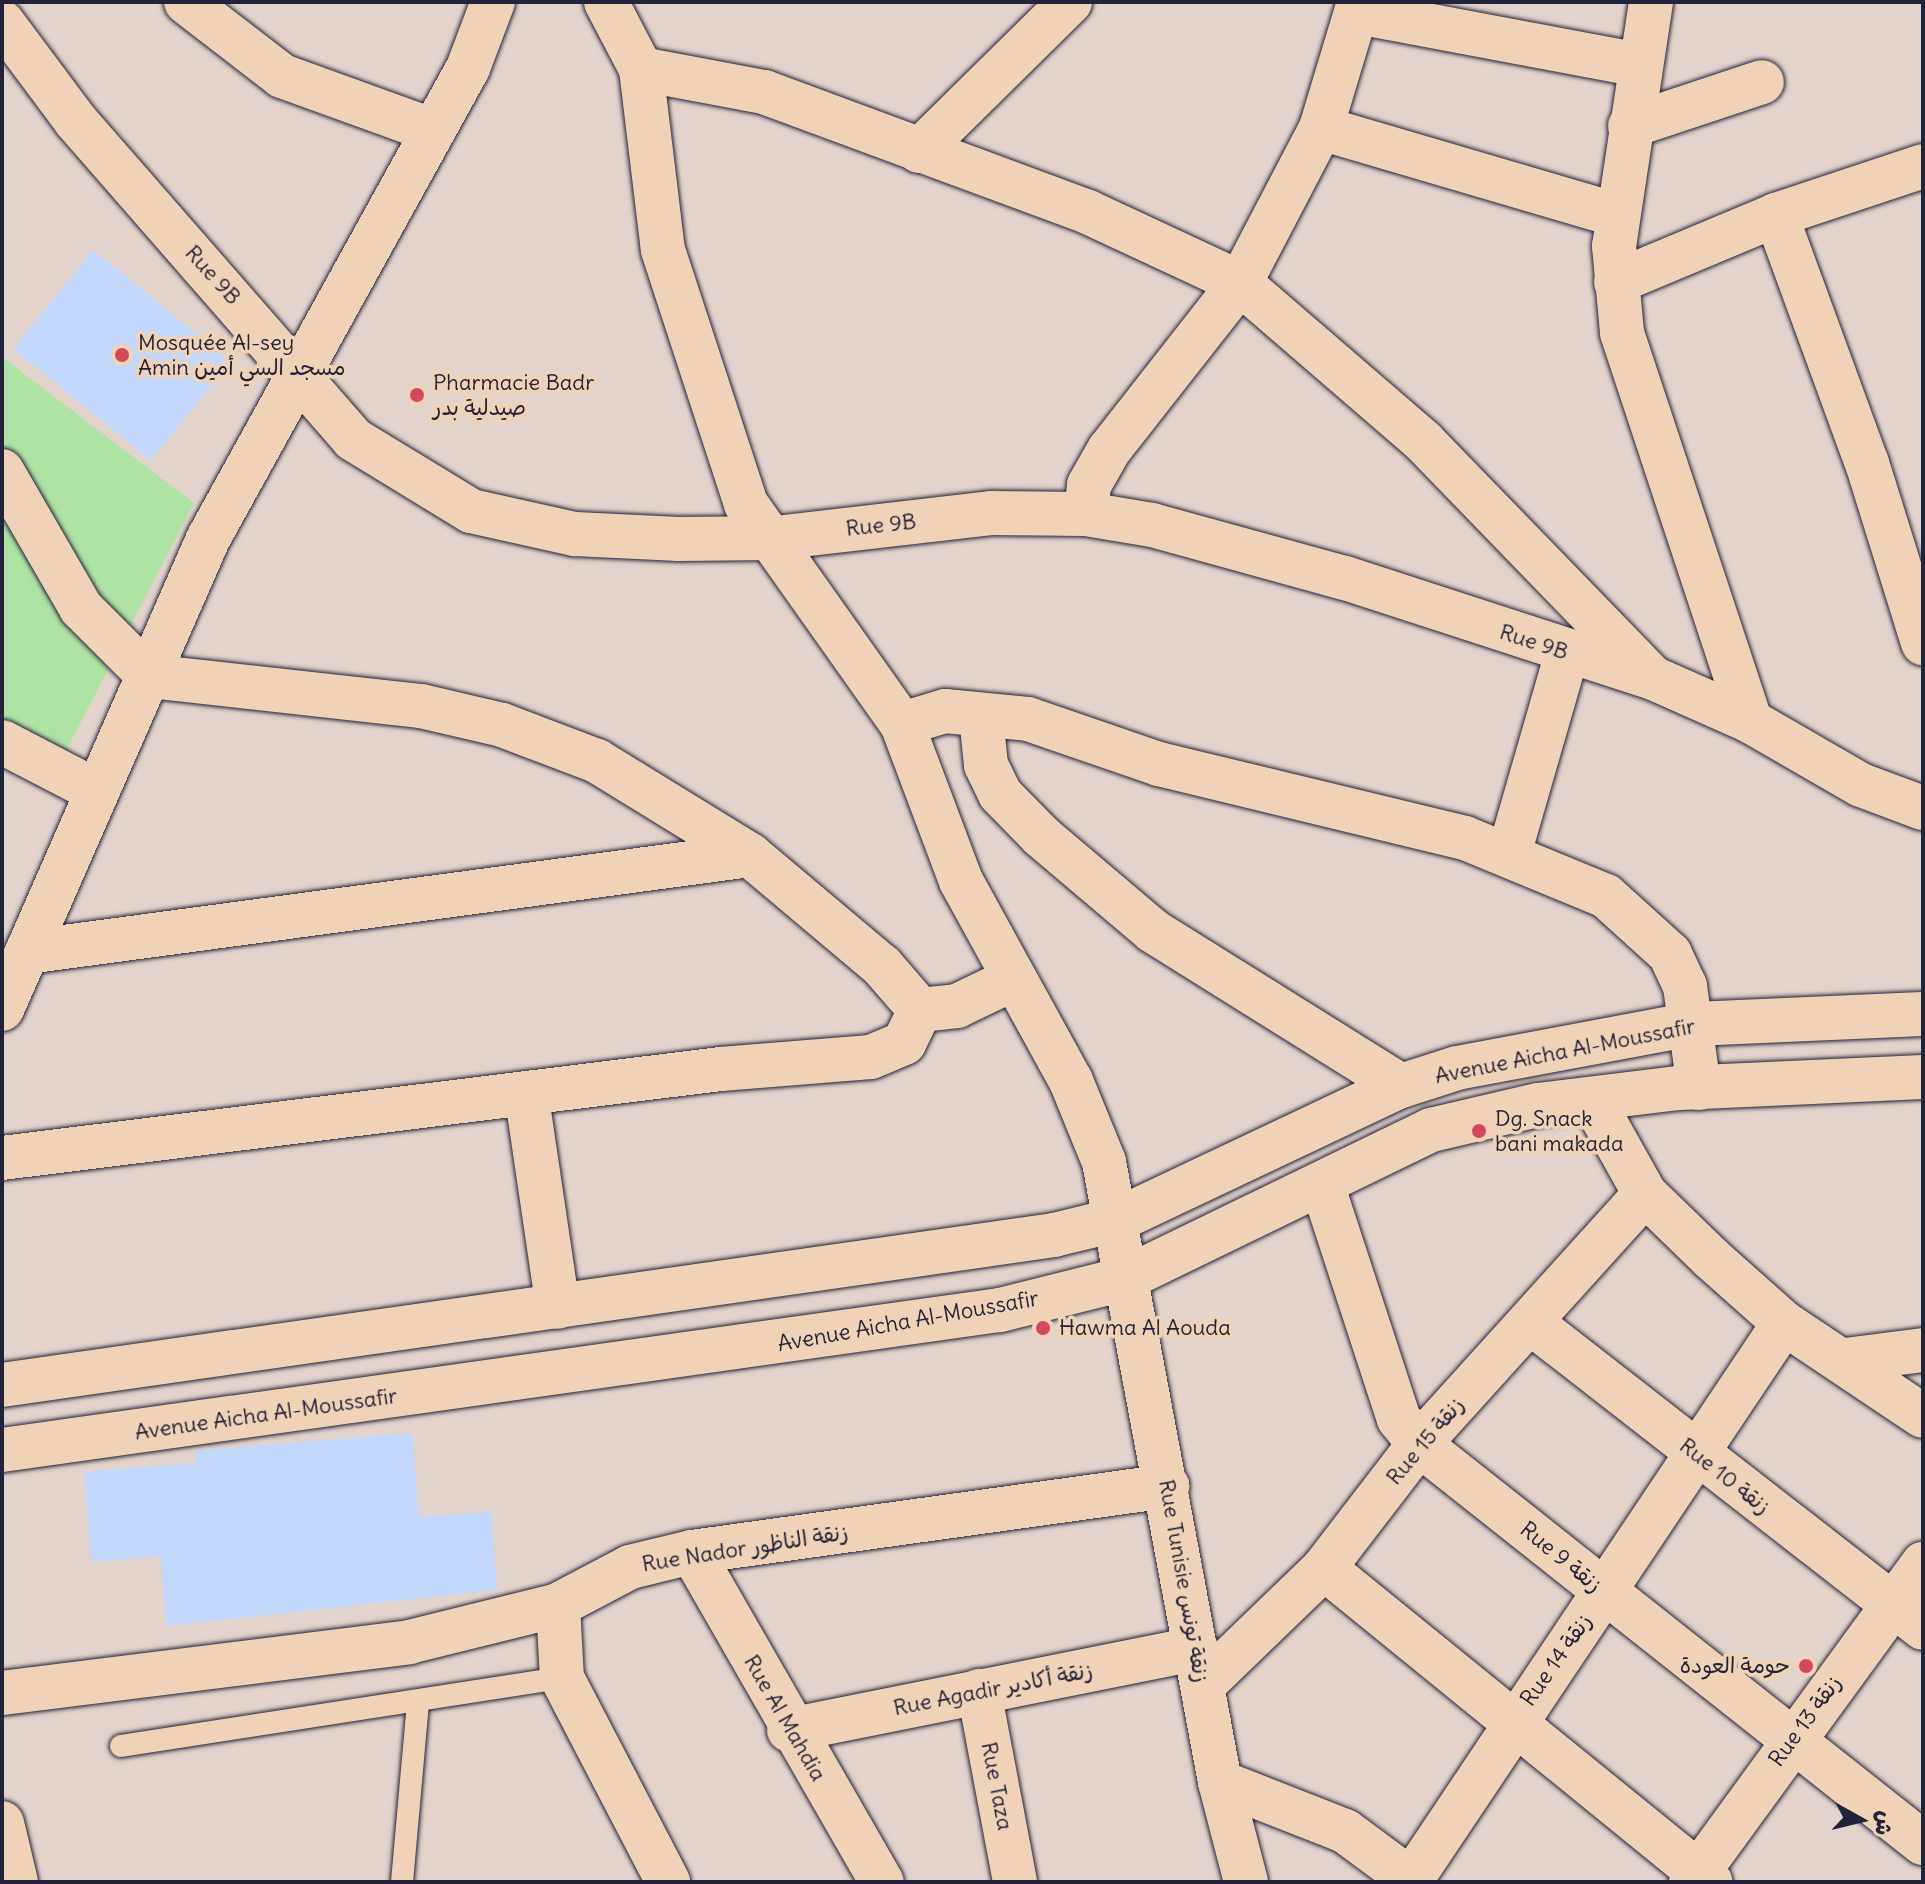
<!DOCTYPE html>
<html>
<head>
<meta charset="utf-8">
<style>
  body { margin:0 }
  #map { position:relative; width:1925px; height:1884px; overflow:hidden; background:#e2d4cc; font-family:Delius,"Playpen Sans Arabic",sans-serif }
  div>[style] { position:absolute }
  .green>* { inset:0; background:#afe3a4 }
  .building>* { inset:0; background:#c2d7fc; transform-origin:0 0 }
  .roads { filter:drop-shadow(0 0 2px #22223b) drop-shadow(0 0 2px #22223b) }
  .lane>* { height:22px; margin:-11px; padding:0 11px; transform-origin:11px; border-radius:11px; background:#f0d3b7 }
  .street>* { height:44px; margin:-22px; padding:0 22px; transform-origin:22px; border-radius:22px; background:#f0d3b7 }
  .secondary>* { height:44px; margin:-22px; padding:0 22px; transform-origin:22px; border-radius:22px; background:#f0d3b7 }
  .dots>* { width:22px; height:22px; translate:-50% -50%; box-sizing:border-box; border:4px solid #f0d3b7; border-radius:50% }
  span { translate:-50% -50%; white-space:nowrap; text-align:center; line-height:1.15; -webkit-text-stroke:7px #f0d3b7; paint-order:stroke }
  .street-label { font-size:22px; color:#22223b }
  .poi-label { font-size:22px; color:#22223b }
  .left { translate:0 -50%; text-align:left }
  .right { translate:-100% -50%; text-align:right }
  .frame { position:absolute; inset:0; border:4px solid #22223b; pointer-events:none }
  .north { position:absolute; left:1821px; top:1780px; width:80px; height:80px; -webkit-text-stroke:6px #f0d3b7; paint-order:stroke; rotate:98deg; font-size:22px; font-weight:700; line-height:32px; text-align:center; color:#22223b }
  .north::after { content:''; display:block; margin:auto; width:28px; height:36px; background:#22223b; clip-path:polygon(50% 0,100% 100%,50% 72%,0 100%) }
</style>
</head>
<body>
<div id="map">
  <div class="green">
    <i style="clip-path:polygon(2px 357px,194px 503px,53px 776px,2px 733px)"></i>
  </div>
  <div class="building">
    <i style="left:93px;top:250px;width:177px;height:127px;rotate:39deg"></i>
    <i style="clip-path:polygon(412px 1433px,419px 1517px,491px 1512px,497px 1590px,166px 1626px,161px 1556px,91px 1562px,84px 1472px,196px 1463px,195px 1451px)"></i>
  </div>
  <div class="roads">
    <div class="lane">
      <i style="left:121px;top:1746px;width:446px;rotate:-8.8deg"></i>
      <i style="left:402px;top:1882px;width:180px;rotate:-84.9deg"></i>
    </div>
    <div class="street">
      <i style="left:186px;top:2px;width:121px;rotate:37.6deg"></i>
      <i style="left:282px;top:76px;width:158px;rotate:19.9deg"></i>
      <i style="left:606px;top:2px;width:76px;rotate:62.4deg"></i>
      <i style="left:641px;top:69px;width:182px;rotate:83.1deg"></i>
      <i style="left:663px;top:250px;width:267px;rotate:71.9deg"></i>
      <i style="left:746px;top:504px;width:270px;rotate:54.7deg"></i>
      <i style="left:902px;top:724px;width:168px;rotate:69.4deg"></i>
      <i style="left:961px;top:881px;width:228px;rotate:61.2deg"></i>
      <i style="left:1071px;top:1081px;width:87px;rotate:67.8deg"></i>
      <i style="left:1104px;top:1162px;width:631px;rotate:79.4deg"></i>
      <i style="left:1220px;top:1782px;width:103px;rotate:75.4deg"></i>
      <i style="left:1651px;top:2px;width:247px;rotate:98.6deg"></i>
      <i style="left:1614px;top:246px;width:87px;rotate:84.7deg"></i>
      <i style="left:1622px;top:333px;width:409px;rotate:71.7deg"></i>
      <i style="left:1357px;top:12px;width:288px;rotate:10.6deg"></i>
      <i style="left:2px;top:22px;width:122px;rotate:53.3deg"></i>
      <i style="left:75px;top:120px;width:423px;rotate:48.9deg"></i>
      <i style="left:353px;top:439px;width:138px;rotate:31.4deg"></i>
      <i style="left:471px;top:511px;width:107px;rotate:12.5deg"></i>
      <i style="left:575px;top:534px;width:104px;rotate:2.8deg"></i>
      <i style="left:679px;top:539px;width:96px;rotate:-0.6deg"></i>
      <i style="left:775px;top:538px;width:217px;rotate:-6.6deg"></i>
      <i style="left:991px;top:513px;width:95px;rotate:0.6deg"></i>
      <i style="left:1086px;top:514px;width:67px;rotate:9.5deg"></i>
      <i style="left:1152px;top:525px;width:200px;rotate:15.4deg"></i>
      <i style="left:1345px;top:578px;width:324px;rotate:18deg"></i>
      <i style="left:1653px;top:678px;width:106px;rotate:23.9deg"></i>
      <i style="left:1750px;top:721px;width:128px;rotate:30deg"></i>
      <i style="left:1861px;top:785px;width:66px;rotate:20.4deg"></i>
      <i style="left:641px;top:69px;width:125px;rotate:10.6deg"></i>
      <i style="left:764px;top:92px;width:346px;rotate:20.3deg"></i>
      <i style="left:1088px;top:212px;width:168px;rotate:25deg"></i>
      <i style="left:1240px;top:283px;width:243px;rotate:40.8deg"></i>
      <i style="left:1424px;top:442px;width:327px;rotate:45.9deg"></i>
      <i style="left:1630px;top:126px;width:139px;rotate:-18.4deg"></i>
      <i style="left:1321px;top:128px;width:309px;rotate:16.4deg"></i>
      <i style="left:919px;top:151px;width:212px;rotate:-44.6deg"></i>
      <i style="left:1776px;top:215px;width:264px;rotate:69.9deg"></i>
      <i style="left:1867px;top:463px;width:189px;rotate:72.7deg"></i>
      <i style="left:1616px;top:282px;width:173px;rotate:-22.7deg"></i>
      <i style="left:1776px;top:215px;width:155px;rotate:-18.4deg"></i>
      <i style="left:2px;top:471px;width:158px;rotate:60deg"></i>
      <i style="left:81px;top:608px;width:96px;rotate:45deg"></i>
      <i style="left:149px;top:676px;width:274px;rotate:6.3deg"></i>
      <i style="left:421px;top:706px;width:83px;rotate:13.2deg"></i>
      <i style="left:502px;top:725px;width:102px;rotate:20.8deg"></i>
      <i style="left:597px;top:761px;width:180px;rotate:31.6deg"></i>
      <i style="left:750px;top:855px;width:172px;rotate:40.1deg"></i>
      <i style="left:882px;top:966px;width:58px;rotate:49.2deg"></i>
      <i style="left:920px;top:1010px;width:37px;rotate:-6deg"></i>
      <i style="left:957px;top:1006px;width:60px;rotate:-25.7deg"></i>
      <i style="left:1086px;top:514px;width:29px;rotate:-84deg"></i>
      <i style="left:1089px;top:485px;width:40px;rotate:-60.3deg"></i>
      <i style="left:1109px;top:450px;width:212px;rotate:-51.9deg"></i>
      <i style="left:1240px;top:283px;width:175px;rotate:-62.4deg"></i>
      <i style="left:1321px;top:128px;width:132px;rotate:-73.2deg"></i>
      <i style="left:981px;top:716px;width:49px;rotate:84.2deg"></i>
      <i style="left:986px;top:765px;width:32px;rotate:64deg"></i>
      <i style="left:1000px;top:794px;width:59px;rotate:45.7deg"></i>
      <i style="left:1041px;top:836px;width:147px;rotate:40.3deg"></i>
      <i style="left:1153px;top:931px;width:292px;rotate:32deg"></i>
      <i style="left:902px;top:724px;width:45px;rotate:-16.8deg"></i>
      <i style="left:945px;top:711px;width:83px;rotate:5.5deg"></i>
      <i style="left:1028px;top:719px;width:139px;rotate:19deg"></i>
      <i style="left:1159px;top:764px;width:315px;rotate:13.6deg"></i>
      <i style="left:1465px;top:838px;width:152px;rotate:22.4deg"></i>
      <i style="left:1606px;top:896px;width:86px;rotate:42.2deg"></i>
      <i style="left:1670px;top:954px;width:35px;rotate:65deg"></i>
      <i style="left:1685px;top:986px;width:103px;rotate:82.2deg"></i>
      <i style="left:2px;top:742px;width:106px;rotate:27.5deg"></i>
      <i style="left:1509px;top:854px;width:209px;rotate:-73.9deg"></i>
      <i style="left:27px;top:952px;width:729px;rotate:-7.64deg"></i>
      <i style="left:2px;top:1009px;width:513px;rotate:-66.33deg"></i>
      <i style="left:208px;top:539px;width:538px;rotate:-61.1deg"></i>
      <i style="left:468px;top:68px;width:71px;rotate:-69.3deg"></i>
      <i style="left:527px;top:1098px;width:211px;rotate:81.6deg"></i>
      <i style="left:1592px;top:1099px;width:109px;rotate:60.8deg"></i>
      <i style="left:1645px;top:1194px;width:93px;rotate:44.1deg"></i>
      <i style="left:1712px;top:1259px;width:96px;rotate:41.6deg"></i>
      <i style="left:1784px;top:1323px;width:167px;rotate:33.8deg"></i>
      <i style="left:2px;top:1158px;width:724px;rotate:-7.06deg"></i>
      <i style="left:721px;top:1069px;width:150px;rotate:-4.6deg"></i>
      <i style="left:871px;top:1057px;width:36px;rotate:-23deg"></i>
      <i style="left:904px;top:1043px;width:37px;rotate:-64deg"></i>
      <i style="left:1322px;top:1184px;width:247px;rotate:71.9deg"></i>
      <i style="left:1399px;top:1419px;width:32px;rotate:51deg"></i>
      <i style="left:1419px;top:1444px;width:643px;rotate:38.37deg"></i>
      <i style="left:1530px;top:1322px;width:498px;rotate:37.9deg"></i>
      <i style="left:1845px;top:1360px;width:79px;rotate:-7.3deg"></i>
      <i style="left:692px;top:1552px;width:381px;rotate:60.1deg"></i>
      <i style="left:1324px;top:1568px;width:498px;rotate:39.1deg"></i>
      <i style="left:558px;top:1605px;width:73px;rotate:86.9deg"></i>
      <i style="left:562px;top:1678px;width:230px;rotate:62.5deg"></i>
      <i style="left:1203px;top:1685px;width:168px;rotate:-44deg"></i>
      <i style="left:1324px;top:1568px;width:156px;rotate:-52.5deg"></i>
      <i style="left:1419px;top:1444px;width:337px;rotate:-47.9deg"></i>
      <i style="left:979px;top:1691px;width:194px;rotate:79.3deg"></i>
      <i style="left:2px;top:1693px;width:410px;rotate:-7.1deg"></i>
      <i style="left:409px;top:1642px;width:154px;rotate:-13.9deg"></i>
      <i style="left:558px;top:1605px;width:81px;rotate:-27.8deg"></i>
      <i style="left:630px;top:1567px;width:64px;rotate:-13.6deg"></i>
      <i style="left:692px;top:1552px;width:480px;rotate:-7.9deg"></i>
      <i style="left:789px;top:1730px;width:415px;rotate:-11.3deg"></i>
      <i style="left:1220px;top:1782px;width:134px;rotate:21.4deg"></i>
      <i style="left:1345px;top:1831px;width:86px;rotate:36.5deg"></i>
      <i style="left:2px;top:1823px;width:61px;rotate:76.7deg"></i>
      <i style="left:1411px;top:1880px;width:670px;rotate:-56.19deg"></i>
      <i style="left:1691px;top:1882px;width:394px;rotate:-53.9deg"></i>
    </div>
    <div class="secondary">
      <i style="left:2px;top:1385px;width:1063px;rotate:-8.11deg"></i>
      <i style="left:1054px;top:1235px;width:67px;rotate:-13.8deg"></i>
      <i style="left:1119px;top:1219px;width:312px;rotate:-25.3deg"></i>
      <i style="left:1401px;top:1086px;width:59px;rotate:-17.8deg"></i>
      <i style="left:1457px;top:1068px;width:240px;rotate:-10.6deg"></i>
      <i style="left:1693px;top:1024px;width:230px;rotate:-2.5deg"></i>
      <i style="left:2px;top:1450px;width:1008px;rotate:-7.99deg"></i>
      <i style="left:1000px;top:1310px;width:128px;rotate:-14deg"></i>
      <i style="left:1124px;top:1279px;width:341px;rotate:-25.9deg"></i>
      <i style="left:1431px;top:1130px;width:110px;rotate:-13.2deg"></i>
      <i style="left:1538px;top:1105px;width:142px;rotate:-6.9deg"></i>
      <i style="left:1679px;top:1088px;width:244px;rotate:-2.6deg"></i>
    </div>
  </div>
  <div class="dots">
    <i style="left:122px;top:355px;background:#d1495b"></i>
    <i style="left:417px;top:395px;background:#d1495b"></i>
    <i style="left:1479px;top:1131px;background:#d1495b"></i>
    <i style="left:1043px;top:1328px;background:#d1495b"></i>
    <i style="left:1806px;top:1666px;background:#d1495b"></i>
  </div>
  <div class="street-label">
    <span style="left:213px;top:275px;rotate:48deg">Rue 9B</span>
    <span style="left:881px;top:525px;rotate:-6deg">Rue 9B</span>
    <span style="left:1534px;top:642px;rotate:18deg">Rue 9B</span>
    <span style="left:1565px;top:1051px;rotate:-11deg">Avenue Aicha Al-Moussafir</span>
    <span style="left:908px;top:1321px;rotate:-10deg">Avenue Aicha Al-Moussafir</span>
    <span style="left:266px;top:1414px;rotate:-8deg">Avenue Aicha Al-Moussafir</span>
    <span style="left:1425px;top:1441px;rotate:-50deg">Rue 15 زنقة</span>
    <span style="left:1725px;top:1476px;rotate:38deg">Rue 10 زنقة</span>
    <span style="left:745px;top:1548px;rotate:-9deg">Rue Nador زنقة الناظور</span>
    <span style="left:1561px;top:1557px;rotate:39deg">Rue 9 زنقة</span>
    <span style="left:1184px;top:1581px;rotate:80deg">Rue Tunisie زنقة تونس</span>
    <span style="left:1556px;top:1660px;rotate:-55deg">Rue 14 زنقة</span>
    <span style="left:993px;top:1689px;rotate:-11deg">Rue Agadir زنقة أكادير</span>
    <span style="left:785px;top:1718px;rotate:60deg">Rue Al Mahdia</span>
    <span style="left:1805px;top:1721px;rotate:-54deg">Rue 13 زنقة</span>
    <span style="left:997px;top:1786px;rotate:79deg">Rue Taza</span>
  </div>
  <div class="poi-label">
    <span class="left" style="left:138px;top:355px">Mosquée Al-sey<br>Amin مسجد السي أمين</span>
    <span class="left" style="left:433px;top:395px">Pharmacie Badr<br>صيدلية بدر</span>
    <span class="left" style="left:1495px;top:1131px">Dg. Snack<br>bani makada</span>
    <span class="left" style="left:1059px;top:1328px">Hawma Al Aouda</span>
    <span class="right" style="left:1790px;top:1666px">حومة العودة</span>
  </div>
  <div class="frame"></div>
  <div class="north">ش</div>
</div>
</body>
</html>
